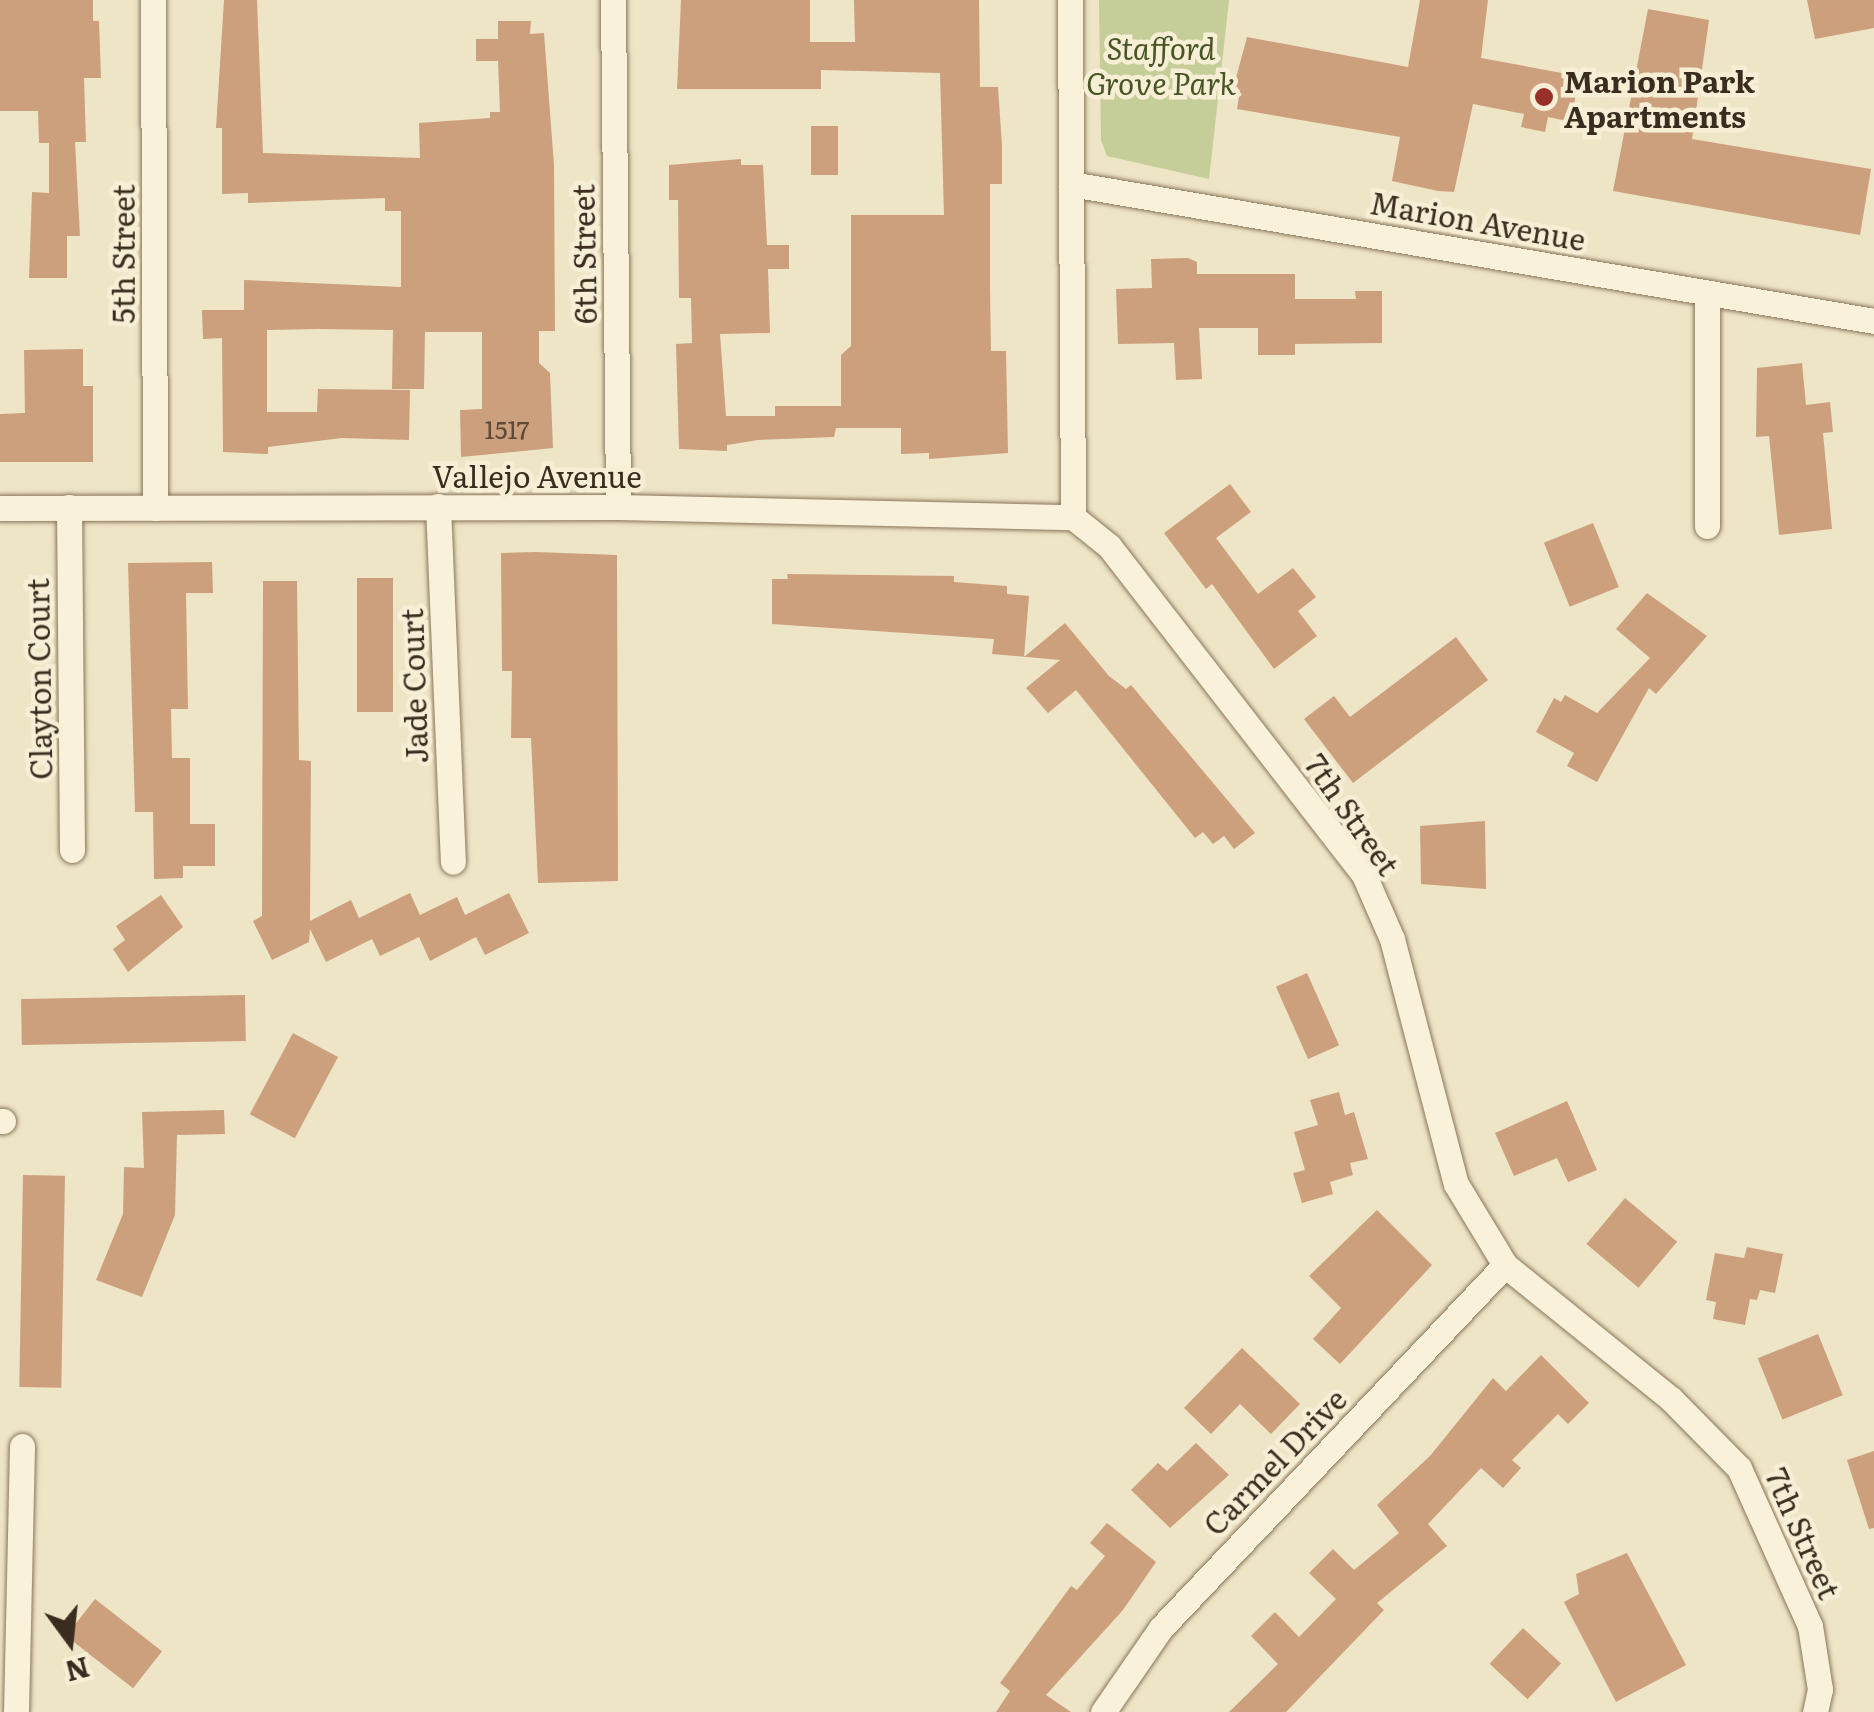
<!DOCTYPE html>
<html>
<head>
<meta charset="utf-8">
<style>
  body { margin:0 }
  #map { position:relative; width:1874px; height:1712px; overflow:hidden; background:#eee4c6; font-family:Literata,serif }
  div>[style] { position:absolute }
  .green>* { inset:0; background:#c5cd99 }
  .building>* { inset:0; background:#cca07c; transform-origin:0 0 }
  .roads { filter:drop-shadow(0 0 2px #8a765b) drop-shadow(0 0 2px #8a765b) }
  .minor>* { height:25px; margin:-12.5px; padding:0 12.5px; transform-origin:12.5px; border-radius:12.5px; background:#f9f1d9 }
  .dots>* { width:28px; height:28px; translate:-50% -50%; box-sizing:border-box; border:5px solid #f6eed5; border-radius:50% }
  span { translate:-50% -50%; white-space:nowrap; text-align:center; line-height:1.15; -webkit-text-stroke:9px #f6eed5; paint-order:stroke }
  .number-label { font-size:25px; color:#5e4a36 }
  .number-label span { -webkit-text-stroke-width:0 }
  .park-label { font-size:30px; color:#485626; font-style:italic }
  .poi-label { font-size:30px; color:#3a2d1f; font-weight:700 }
  .left { translate:0 -50%; text-align:left }
  .street-label { font-size:30px; color:#3a2d1f }
  .north { position:absolute; left:20px; top:1592px; width:100px; height:100px; -webkit-text-stroke:8px #f6eed5; paint-order:stroke; rotate:165deg; font-size:28px; font-weight:700; line-height:40px; text-align:center; color:#3a2d1f }
  .north::after { content:''; display:block; margin:auto; width:35px; height:45px; background:#3a2d1f; clip-path:polygon(50% 0,100% 100%,50% 72%,0 100%) }
</style>
</head>
<body>
<div id="map">
  <div class="green">
    <i style="clip-path:polygon(1099px 0,1229px 0,1209px 179px,1107px 156px,1101px 140px)"></i>
  </div>
  <div class="building">
    <i style="clip-path:polygon(0 0,93px 0,93px 21px,99px 21px,101px 78px,84px 78px,86px 142px,75px 142px,80px 236px,67px 236px,67px 278px,29px 278px,32px 192px,49px 193px,49px 143px,39px 143px,38px 111px,0 111px)"></i>
    <i style="clip-path:polygon(224px 0,257px 0,263px 153px,420px 158px,419px 123px,490px 118px,490px 112px,500px 112px,498px 61px,476px 61px,476px 39px,498px 39px,498px 21px,531px 21px,530px 34px,544px 33px,554px 165px,555px 331px,539px 331px,539px 363px,550px 373px,553px 448px,461px 457px,460px 410px,482px 409px,482px 332px,425px 332px,424px 389px,392px 389px,393px 330px,319px 329px,267px 330px,267px 412px,317px 412px,318px 389px,410px 390px,409px 440px,342px 438px,268px 447px,268px 454px,223px 452px,222px 338px,203px 339px,202px 310px,244px 310px,244px 280px,401px 287px,401px 211px,385px 211px,385px 198px,248px 203px,248px 193px,222px 194px,222px 128px,216px 128px)"></i>
    <i style="clip-path:polygon(681px 0,810px 0,810px 42px,855px 42px,854px 0,979px 0,980px 87px,998px 87px,1002px 146px,1002px 184px,990px 184px,990px 289px,991px 351px,1006px 351px,1008px 453px,929px 459px,929px 453px,901px 454px,901px 428px,836px 428px,834px 437px,758px 440px,727px 445px,727px 451px,679px 449px,676px 344px,692px 343px,691px 298px,679px 298px,678px 200px,669px 200px,669px 165px,741px 159px,741px 165px,763px 165px,767px 245px,789px 245px,789px 269px,768px 269px,770px 333px,720px 334px,726px 416px,775px 416px,775px 406px,841px 406px,841px 355px,851px 346px,851px 215px,944px 215px,940px 73px,821px 70px,821px 89px,677px 89px)"></i>
    <i style="clip-path:polygon(1420px 0,1488px 0,1481px 58px,1578px 76px,1572px 122px,1548px 117px,1545px 132px,1521px 127px,1524px 114px,1473px 104px,1454px 192px,1438px 191px,1392px 181px,1400px 137px,1237px 109px,1240px 90px,1233px 89px,1247px 37px,1408px 67px)"></i>
    <i style="clip-path:polygon(1807px 0,1874px 0,1874px 28px,1815px 39px)"></i>
    <i style="clip-path:polygon(1648px 9px,1709px 20px,1692px 139px,1871px 169px,1860px 235px,1613px 191px)"></i>
    <i style="left:811px;top:126px;width:27px;height:49px"></i>
    <i style="clip-path:polygon(1188px 258px,1197px 262px,1197px 274px,1295px 274px,1295px 299px,1356px 299px,1355px 291px,1382px 291px,1382px 343px,1295px 344px,1295px 355px,1258px 355px,1258px 328px,1199px 328px,1202px 379px,1176px 380px,1174px 343px,1118px 344px,1116px 289px,1152px 288px,1151px 259px)"></i>
    <i style="clip-path:polygon(83px 349px,83px 386px,93px 386px,93px 462px,0 462px,0 414px,25px 413px,24px 350px)"></i>
    <i style="clip-path:polygon(1802px 363px,1806px 405px,1830px 402px,1833px 432px,1823px 433px,1832px 529px,1779px 535px,1769px 436px,1756px 437px,1757px 368px)"></i>
    <i style="clip-path:polygon(1230px 484px,1251px 512px,1216px 538px,1258px 594px,1293px 568px,1316px 597px,1298px 611px,1317px 636px,1274px 669px,1212px 584px,1206px 589px,1164px 533px)"></i>
    <i style="left:1593px;top:523px;width:69px;height:53px;rotate:68deg"></i>
    <i style="clip-path:polygon(536px 552px,617px 555px,618px 881px,538px 883px,531px 738px,511px 738px,512px 671px,502px 671px,501px 553px)"></i>
    <i style="clip-path:polygon(212px 562px,213px 593px,186px 593px,188px 709px,171px 709px,172px 758px,190px 758px,190px 824px,215px 824px,215px 866px,183px 866px,183px 878px,154px 879px,153px 812px,135px 812px,128px 563px)"></i>
    <i style="clip-path:polygon(787px 574px,954px 576px,954px 582px,1007px 586px,1007px 594px,1029px 596px,1024px 657px,1065px 623px,1109px 676px,1126px 689px,1131px 685px,1255px 833px,1234px 849px,1224px 836px,1213px 844px,1203px 832px,1195px 838px,1076px 690px,1048px 713px,1026px 688px,1060px 660px,992px 654px,994px 639px,772px 624px,772px 579px,788px 579px)"></i>
    <i style="left:357px;top:578px;width:36px;height:134px"></i>
    <i style="clip-path:polygon(263px 581px,297px 581px,299px 760px,311px 761px,310px 921px,351px 900px,359px 918px,410px 893px,420px 915px,457px 897px,465px 915px,509px 893px,529px 933px,485px 955px,476px 937px,430px 961px,419px 937px,380px 956px,372px 939px,326px 962px,310px 929px,309px 942px,272px 960px,253px 921px,262px 916px)"></i>
    <i style="clip-path:polygon(1647px 593px,1707px 636px,1656px 694px,1649px 688px,1597px 782px,1567px 766px,1574px 753px,1536px 732px,1554px 698px,1561px 702px,1565px 695px,1597px 713px,1650px 658px,1616px 629px)"></i>
    <i style="clip-path:polygon(1456px 637px,1488px 680px,1353px 783px,1304px 719px,1334px 696px,1350px 717px)"></i>
    <i style="clip-path:polygon(1485px 821px,1486px 889px,1421px 884px,1420px 826px)"></i>
    <i style="clip-path:polygon(161px 895px,183px 927px,128px 972px,113px 949px,125px 940px,116px 926px)"></i>
    <i style="left:1307px;top:973px;width:79px;height:34px;rotate:66deg"></i>
    <i style="left:245px;top:995px;width:46px;height:224px;rotate:89deg"></i>
    <i style="left:293px;top:1033px;width:51px;height:92px;rotate:28deg"></i>
    <i style="clip-path:polygon(1339px 1092px,1345px 1115px,1354px 1112px,1368px 1159px,1350px 1163px,1353px 1175px,1330px 1182px,1333px 1194px,1302px 1203px,1293px 1173px,1305px 1170px,1294px 1132px,1318px 1125px,1310px 1100px)"></i>
    <i style="clip-path:polygon(1567px 1101px,1597px 1170px,1568px 1182px,1557px 1158px,1514px 1176px,1495px 1133px)"></i>
    <i style="clip-path:polygon(224px 1110px,225px 1134px,177px 1135px,175px 1215px,142px 1297px,96px 1280px,123px 1214px,124px 1167px,144px 1168px,142px 1112px)"></i>
    <i style="left:23px;top:1175px;width:42px;height:212px;rotate:1deg"></i>
    <i style="left:1625px;top:1198px;width:68px;height:60px;rotate:40deg"></i>
    <i style="clip-path:polygon(1377px 1210px,1432px 1265px,1340px 1364px,1313px 1339px,1341px 1308px,1309px 1276px)"></i>
    <i style="clip-path:polygon(1747px 1247px,1783px 1254px,1775px 1293px,1760px 1290px,1757px 1300px,1750px 1299px,1745px 1325px,1713px 1319px,1716px 1302px,1706px 1300px,1715px 1253px,1744px 1258px)"></i>
    <i style="left:1818px;top:1334px;width:66px;height:65px;rotate:68deg"></i>
    <i style="clip-path:polygon(1242px 1348px,1300px 1404px,1271px 1434px,1240px 1404px,1211px 1434px,1184px 1408px)"></i>
    <i style="clip-path:polygon(1541px 1355px,1589px 1403px,1568px 1424px,1558px 1414px,1512px 1460px,1521px 1468px,1503px 1488px,1481px 1468px,1428px 1524px,1447px 1546px,1377px 1603px,1384px 1610px,1286px 1712px,1229px 1712px,1278px 1664px,1251px 1636px,1275px 1612px,1299px 1637px,1336px 1599px,1309px 1573px,1333px 1549px,1354px 1570px,1399px 1533px,1377px 1505px,1430px 1456px,1493px 1378px,1506px 1391px)"></i>
    <i style="clip-path:polygon(1196px 1443px,1229px 1475px,1170px 1528px,1131px 1490px,1158px 1463px,1167px 1471px)"></i>
    <i style="clip-path:polygon(1874px 1451px,1874px 1528px,1869px 1529px,1847px 1460px)"></i>
    <i style="clip-path:polygon(1107px 1523px,1156px 1562px,1123px 1610px,1046px 1695px,1071px 1712px,996px 1712px,1010px 1691px,1000px 1683px,1071px 1586px,1077px 1590px,1105px 1556px,1090px 1543px)"></i>
    <i style="clip-path:polygon(1627px 1553px,1686px 1665px,1616px 1702px,1564px 1602px,1579px 1594px,1576px 1574px)"></i>
    <i style="left:95px;top:1599px;width:85px;height:47px;rotate:38deg"></i>
    <i style="left:1523px;top:1628px;width:52px;height:49px;rotate:43deg"></i>
  </div>
  <div class="roads">
    <div class="minor">
      <i style="left:153px;top:0;width:508px;rotate:89.77deg"></i>
      <i style="left:613px;top:0;width:507px;rotate:89.43deg"></i>
      <i style="left:1070px;top:0;width:517px;rotate:89.67deg"></i>
      <i style="left:1073px;top:517px;width:46px;rotate:38.9deg"></i>
      <i style="left:1109px;top:546px;width:416px;rotate:52.2deg"></i>
      <i style="left:1364px;top:875px;width:70px;rotate:66.4deg"></i>
      <i style="left:1392px;top:939px;width:253px;rotate:75.4deg"></i>
      <i style="left:1456px;top:1184px;width:95px;rotate:58.8deg"></i>
      <i style="left:1505px;top:1265px;width:213px;rotate:38.9deg"></i>
      <i style="left:1671px;top:1399px;width:97px;rotate:45.4deg"></i>
      <i style="left:1739px;top:1468px;width:173px;rotate:65.8deg"></i>
      <i style="left:1810px;top:1626px;width:64px;rotate:81deg"></i>
      <i style="left:1820px;top:1689px;width:24px;rotate:102deg"></i>
      <i style="left:1071px;top:184px;width:815px;rotate:9.68deg"></i>
      <i style="left:438px;top:506px;width:356px;rotate:87.6deg"></i>
      <i style="left:69px;top:507px;width:343px;rotate:89.5deg"></i>
      <i style="left:0;top:508px;width:618px;rotate:-0.09deg"></i>
      <i style="left:618px;top:507px;width:455px;rotate:1.3deg"></i>
      <i style="left:1707px;top:526px;width:233px;rotate:-90deg"></i>
      <i style="left:0;top:1121px;width:3px"></i>
      <i style="left:16px;top:1712px;width:266px;rotate:-88.7deg"></i>
      <i style="left:1103px;top:1712px;width:102px;rotate:-55.4deg"></i>
      <i style="left:1161px;top:1628px;width:500px;rotate:-46.54deg"></i>
    </div>
  </div>
  <div class="dots">
    <i style="left:1544px;top:97px;background:#992f2b"></i>
  </div>
  <div class="number-label">
    <span style="left:507px;top:429px">1517</span>
  </div>
  <div class="park-label">
    <span style="left:1161px;top:64px">Stafford<br>Grove Park</span>
  </div>
  <div class="poi-label">
    <span class="left" style="left:1564px;top:97px">Marion Park<br>Apartments</span>
  </div>
  <div class="street-label">
    <span style="left:1478px;top:220px;rotate:10deg">Marion Avenue</span>
    <span style="left:122px;top:254px;rotate:-90deg">5th Street</span>
    <span style="left:583px;top:254px;rotate:-91deg">6th Street</span>
    <span style="left:537px;top:475px">Vallejo Avenue</span>
    <span style="left:38px;top:679px;rotate:-91deg">Clayton Court</span>
    <span style="left:413px;top:686px;rotate:-92deg">Jade Court</span>
    <span style="left:1353px;top:814px;rotate:55deg">7th Street</span>
    <span style="left:1274px;top:1461px;rotate:-46deg">Carmel Drive</span>
    <span style="left:1804px;top:1533px;rotate:66deg">7th Street</span>
  </div>
  <div class="north">N</div>
</div>
</body>
</html>
